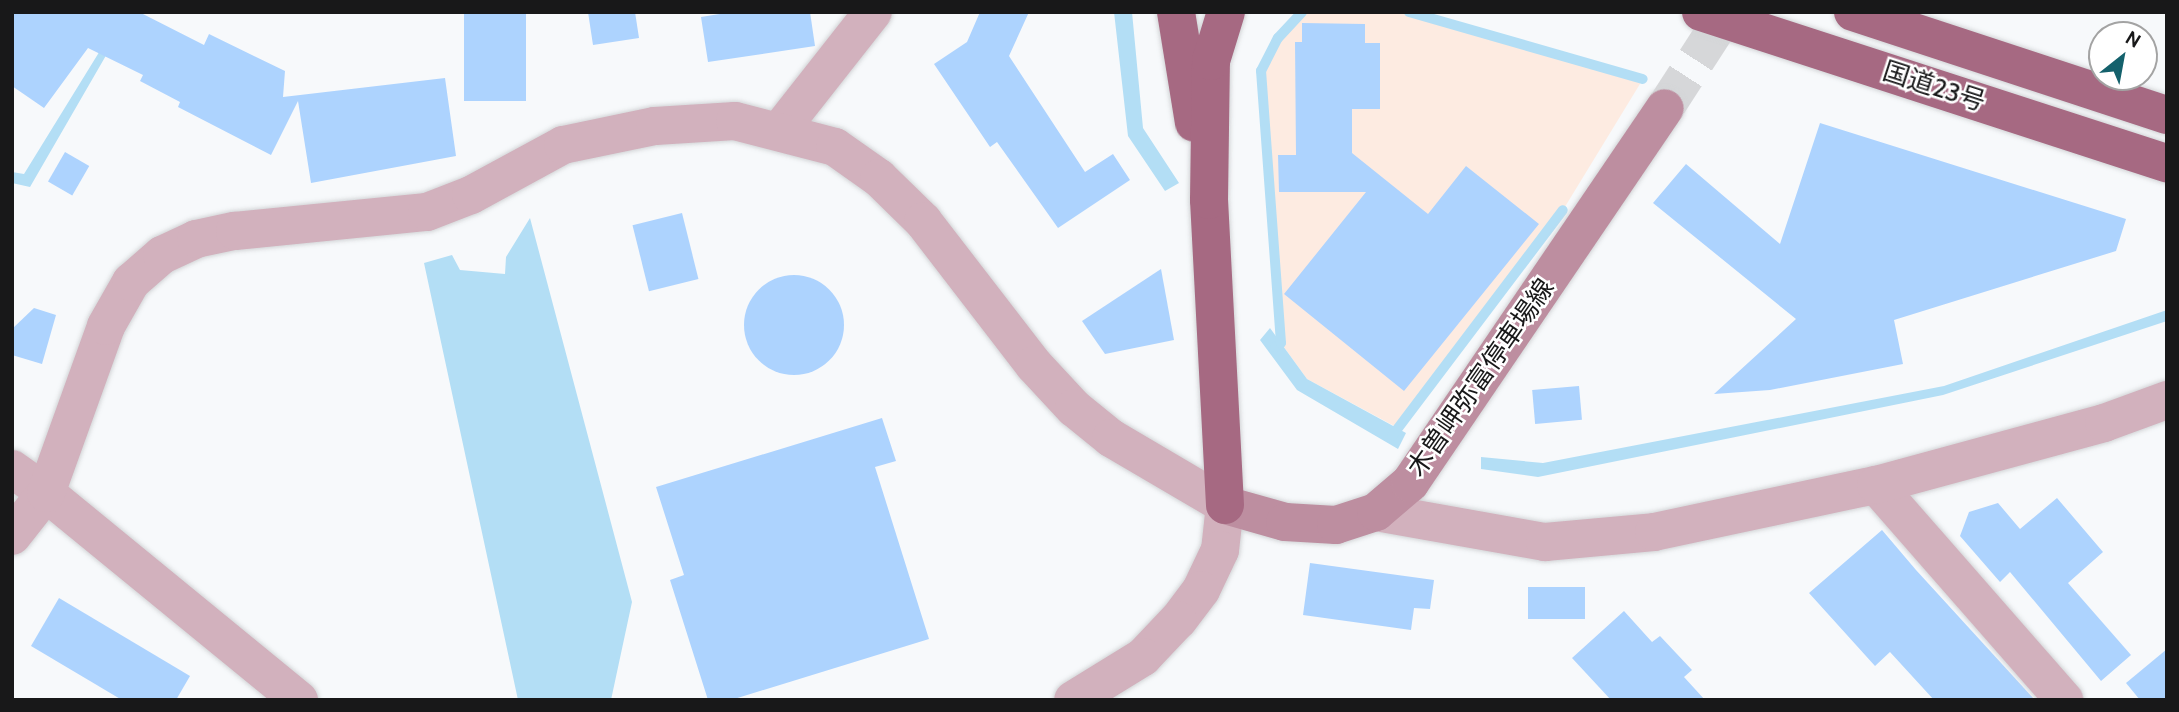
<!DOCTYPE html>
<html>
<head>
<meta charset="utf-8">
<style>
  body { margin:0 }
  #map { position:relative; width:2179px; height:712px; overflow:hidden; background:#f7f9fb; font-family:Cabin,"Noto Sans JP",sans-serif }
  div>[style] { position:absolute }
  .industrial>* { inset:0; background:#fdebe1 }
  .water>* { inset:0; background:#b3def5 }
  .stream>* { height:10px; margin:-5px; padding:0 5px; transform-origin:5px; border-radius:5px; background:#b3def5 }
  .building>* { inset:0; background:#add3fe; transform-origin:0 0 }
  .round { border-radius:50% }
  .secondary-tunnel>* { height:38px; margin-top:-19px; transform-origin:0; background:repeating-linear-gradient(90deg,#d6d7d9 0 38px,transparent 0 57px) }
  .roads { filter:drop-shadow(0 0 2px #d3d5d7) drop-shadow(0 0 2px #d3d5d7) }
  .minor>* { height:38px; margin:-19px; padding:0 19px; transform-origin:19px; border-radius:19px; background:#d2b1bd }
  .tertiary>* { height:38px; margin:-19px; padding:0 19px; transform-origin:19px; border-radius:19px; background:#d2b1bd }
  .secondary>* { height:38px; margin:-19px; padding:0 19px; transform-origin:19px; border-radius:19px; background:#bd8ea0 }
  .trunk>* { height:38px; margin:-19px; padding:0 19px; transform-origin:19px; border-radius:19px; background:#a66982 }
  span { translate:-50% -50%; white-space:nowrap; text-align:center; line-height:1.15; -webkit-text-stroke:5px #fff; paint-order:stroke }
  .street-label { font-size:26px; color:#181819 }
  .frame { position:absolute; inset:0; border:14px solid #181819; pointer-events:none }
  .north { position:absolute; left:2088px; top:21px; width:70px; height:70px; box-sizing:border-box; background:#fff; border:2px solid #a3a3a3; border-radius:50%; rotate:31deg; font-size:19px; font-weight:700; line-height:28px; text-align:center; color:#181819 }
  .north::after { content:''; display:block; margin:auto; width:24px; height:32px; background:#14616c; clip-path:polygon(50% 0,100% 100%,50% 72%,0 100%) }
</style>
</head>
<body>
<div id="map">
  <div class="industrial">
    <i style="clip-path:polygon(1302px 12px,1409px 12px,1643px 79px,1563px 210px,1398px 428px,1307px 379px,1281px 343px,1261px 71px,1278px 38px)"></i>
  </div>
  <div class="water">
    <i style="clip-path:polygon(1114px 12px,1132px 12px,1143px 128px,1179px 183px,1165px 191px,1128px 136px)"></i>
    <i style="clip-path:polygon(114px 28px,119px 33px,30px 187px,12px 183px,12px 172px,24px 174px)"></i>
    <i style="clip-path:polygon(530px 218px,632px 602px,611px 700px,518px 700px,424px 263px,452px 255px,460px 270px,505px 274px,506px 257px)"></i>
    <i style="clip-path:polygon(2167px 310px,2167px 321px,1943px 395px,1538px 477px,1481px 469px,1481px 457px,1543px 463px,1944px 386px)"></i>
    <i style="clip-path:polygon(1270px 328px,1307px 379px,1406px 433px,1398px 449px,1297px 390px,1260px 340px)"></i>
  </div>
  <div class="stream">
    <i style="left:1409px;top:12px;width:243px;rotate:16deg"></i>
    <i style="left:1275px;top:347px;width:7px;rotate:-34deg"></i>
    <i style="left:1281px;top:343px;width:273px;rotate:-94.2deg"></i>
    <i style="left:1261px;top:71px;width:37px;rotate:-63deg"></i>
    <i style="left:1278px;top:38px;width:35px;rotate:-47deg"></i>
    <i style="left:1392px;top:436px;width:283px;rotate:-52.9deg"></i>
  </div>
  <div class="building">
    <i style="clip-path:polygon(12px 12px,139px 12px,204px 45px,209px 34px,285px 71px,283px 97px,445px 78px,456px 156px,311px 183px,298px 101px,271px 155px,178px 107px,180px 102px,140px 81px,143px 75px,88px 48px,44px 108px,12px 86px)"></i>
    <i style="left:464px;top:12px;width:62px;height:89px"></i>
    <i style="clip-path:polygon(588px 12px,635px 12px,639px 38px,593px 45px)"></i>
    <i style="clip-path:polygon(732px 12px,810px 12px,815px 46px,708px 62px,701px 17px)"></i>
    <i style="clip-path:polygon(980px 12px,1029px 12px,1009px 56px,1085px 172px,1113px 154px,1130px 180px,1058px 228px,997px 142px,990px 147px,934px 64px,967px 42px)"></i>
    <i style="clip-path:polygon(1302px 23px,1365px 24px,1365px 43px,1380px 43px,1380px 109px,1352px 109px,1352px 153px,1428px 214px,1466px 166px,1539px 224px,1404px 391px,1284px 294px,1366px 192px,1279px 192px,1278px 155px,1296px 155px,1295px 42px,1302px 42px)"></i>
    <i style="clip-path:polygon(1820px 123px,2126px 219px,2116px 251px,1894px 320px,1903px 364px,1770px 390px,1714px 394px,1796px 319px,1653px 203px,1686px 164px,1780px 244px)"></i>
    <i style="left:65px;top:152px;width:28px;height:34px;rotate:30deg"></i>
    <i style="left:682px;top:213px;width:68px;height:51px;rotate:76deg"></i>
    <i style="clip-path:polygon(1161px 269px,1174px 340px,1105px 354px,1082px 321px)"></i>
    <i class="round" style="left:744px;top:275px;width:100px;height:100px"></i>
    <i style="clip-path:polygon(34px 308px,56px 315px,42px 364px,12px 355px,12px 329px)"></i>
    <i style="left:1579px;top:386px;width:34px;height:47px;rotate:85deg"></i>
    <i style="clip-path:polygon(882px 418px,896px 461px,875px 467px,929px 639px,731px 700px,708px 700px,670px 580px,684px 575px,656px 487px)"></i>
    <i style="clip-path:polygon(2057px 498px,2103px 552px,2068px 583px,2131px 655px,2101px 681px,2010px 572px,2000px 582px,1960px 536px,1969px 512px,1998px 503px,2020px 529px)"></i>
    <i style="clip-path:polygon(1882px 530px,1916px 570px,2035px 700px,1934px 700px,1890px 652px,1875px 666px,1809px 593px)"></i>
    <i style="clip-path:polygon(1310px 563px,1434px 580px,1430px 609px,1414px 608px,1411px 630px,1303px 615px)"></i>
    <i style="left:1528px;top:587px;width:57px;height:32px"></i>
    <i style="clip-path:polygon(59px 598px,190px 676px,176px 700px,122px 700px,31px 646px)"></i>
    <i style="clip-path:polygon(1624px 611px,1652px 642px,1660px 636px,1692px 670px,1684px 677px,1705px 700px,1611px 700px,1572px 658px)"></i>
    <i style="clip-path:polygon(2167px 649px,2167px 700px,2140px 700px,2126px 683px)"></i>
  </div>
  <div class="secondary-tunnel">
    <i style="left:1665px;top:108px;width:114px;rotate:-57.1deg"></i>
  </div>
  <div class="roads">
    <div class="minor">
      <i style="left:780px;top:130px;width:150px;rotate:-51.8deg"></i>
      <i style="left:12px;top:469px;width:42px;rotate:35.2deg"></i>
      <i style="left:1876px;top:485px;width:286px;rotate:48.8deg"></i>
    </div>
    <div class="tertiary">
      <i style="left:46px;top:493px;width:327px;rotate:39.3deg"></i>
      <i style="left:1376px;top:512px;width:172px;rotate:10.1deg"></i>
      <i style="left:1545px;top:542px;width:109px;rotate:-5.2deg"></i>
      <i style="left:1654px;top:532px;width:227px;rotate:-12deg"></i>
      <i style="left:1876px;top:485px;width:236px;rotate:-15.2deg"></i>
      <i style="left:2104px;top:423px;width:67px;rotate:-20.1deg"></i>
      <i style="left:12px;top:536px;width:55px;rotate:-51.7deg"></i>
      <i style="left:46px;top:493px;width:177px;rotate:-70.2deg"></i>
      <i style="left:106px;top:326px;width:51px;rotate:-60.4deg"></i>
      <i style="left:131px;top:282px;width:41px;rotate:-41.1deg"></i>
      <i style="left:162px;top:255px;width:38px;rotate:-25deg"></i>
      <i style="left:196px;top:239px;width:40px;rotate:-12deg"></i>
      <i style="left:235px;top:231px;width:193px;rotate:-5.7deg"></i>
      <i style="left:427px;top:212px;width:47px;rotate:-21.1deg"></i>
      <i style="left:471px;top:195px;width:105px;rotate:-28.5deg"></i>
      <i style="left:563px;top:145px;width:94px;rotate:-11.7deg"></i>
      <i style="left:655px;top:126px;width:80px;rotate:-3.6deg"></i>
      <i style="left:735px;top:121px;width:103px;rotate:14.6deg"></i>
      <i style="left:835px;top:147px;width:54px;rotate:35.2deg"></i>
      <i style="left:879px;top:178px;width:62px;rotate:44.3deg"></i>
      <i style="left:923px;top:221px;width:182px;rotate:52.4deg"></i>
      <i style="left:1034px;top:365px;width:59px;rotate:47.1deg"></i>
      <i style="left:1074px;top:408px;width:48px;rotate:39deg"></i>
      <i style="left:1111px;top:438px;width:132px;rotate:30.4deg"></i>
      <i style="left:1225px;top:505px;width:45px;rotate:96.3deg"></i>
      <i style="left:1220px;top:550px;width:44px;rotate:115.4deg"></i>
      <i style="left:1201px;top:590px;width:38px;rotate:127deg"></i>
      <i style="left:1178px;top:620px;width:51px;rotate:133.4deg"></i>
      <i style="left:1143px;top:657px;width:82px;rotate:148.4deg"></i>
    </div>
    <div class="secondary">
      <i style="left:1225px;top:505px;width:62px;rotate:15.8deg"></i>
      <i style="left:1285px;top:522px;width:51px;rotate:3.4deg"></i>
      <i style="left:1336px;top:525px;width:42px;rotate:-18deg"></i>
      <i style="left:1376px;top:512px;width:45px;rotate:-40.5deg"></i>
      <i style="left:1410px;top:483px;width:453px;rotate:-55.8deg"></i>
    </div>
    <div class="trunk">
      <i style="left:1176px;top:12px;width:112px;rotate:80.8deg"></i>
      <i style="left:1701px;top:12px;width:490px;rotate:18deg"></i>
      <i style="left:1853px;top:12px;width:330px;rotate:18.2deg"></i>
      <i style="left:1225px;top:505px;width:305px;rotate:-93deg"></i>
      <i style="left:1209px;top:200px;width:139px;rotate:-89.2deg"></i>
      <i style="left:1211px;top:61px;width:51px;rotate:-73deg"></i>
    </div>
  </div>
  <div class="street-label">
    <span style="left:1934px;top:87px;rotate:18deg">国道23号</span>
    <span style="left:1481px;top:378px;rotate:-55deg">木曽岬弥富停車場線</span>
  </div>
  <div class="frame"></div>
  <div class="north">N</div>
</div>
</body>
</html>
